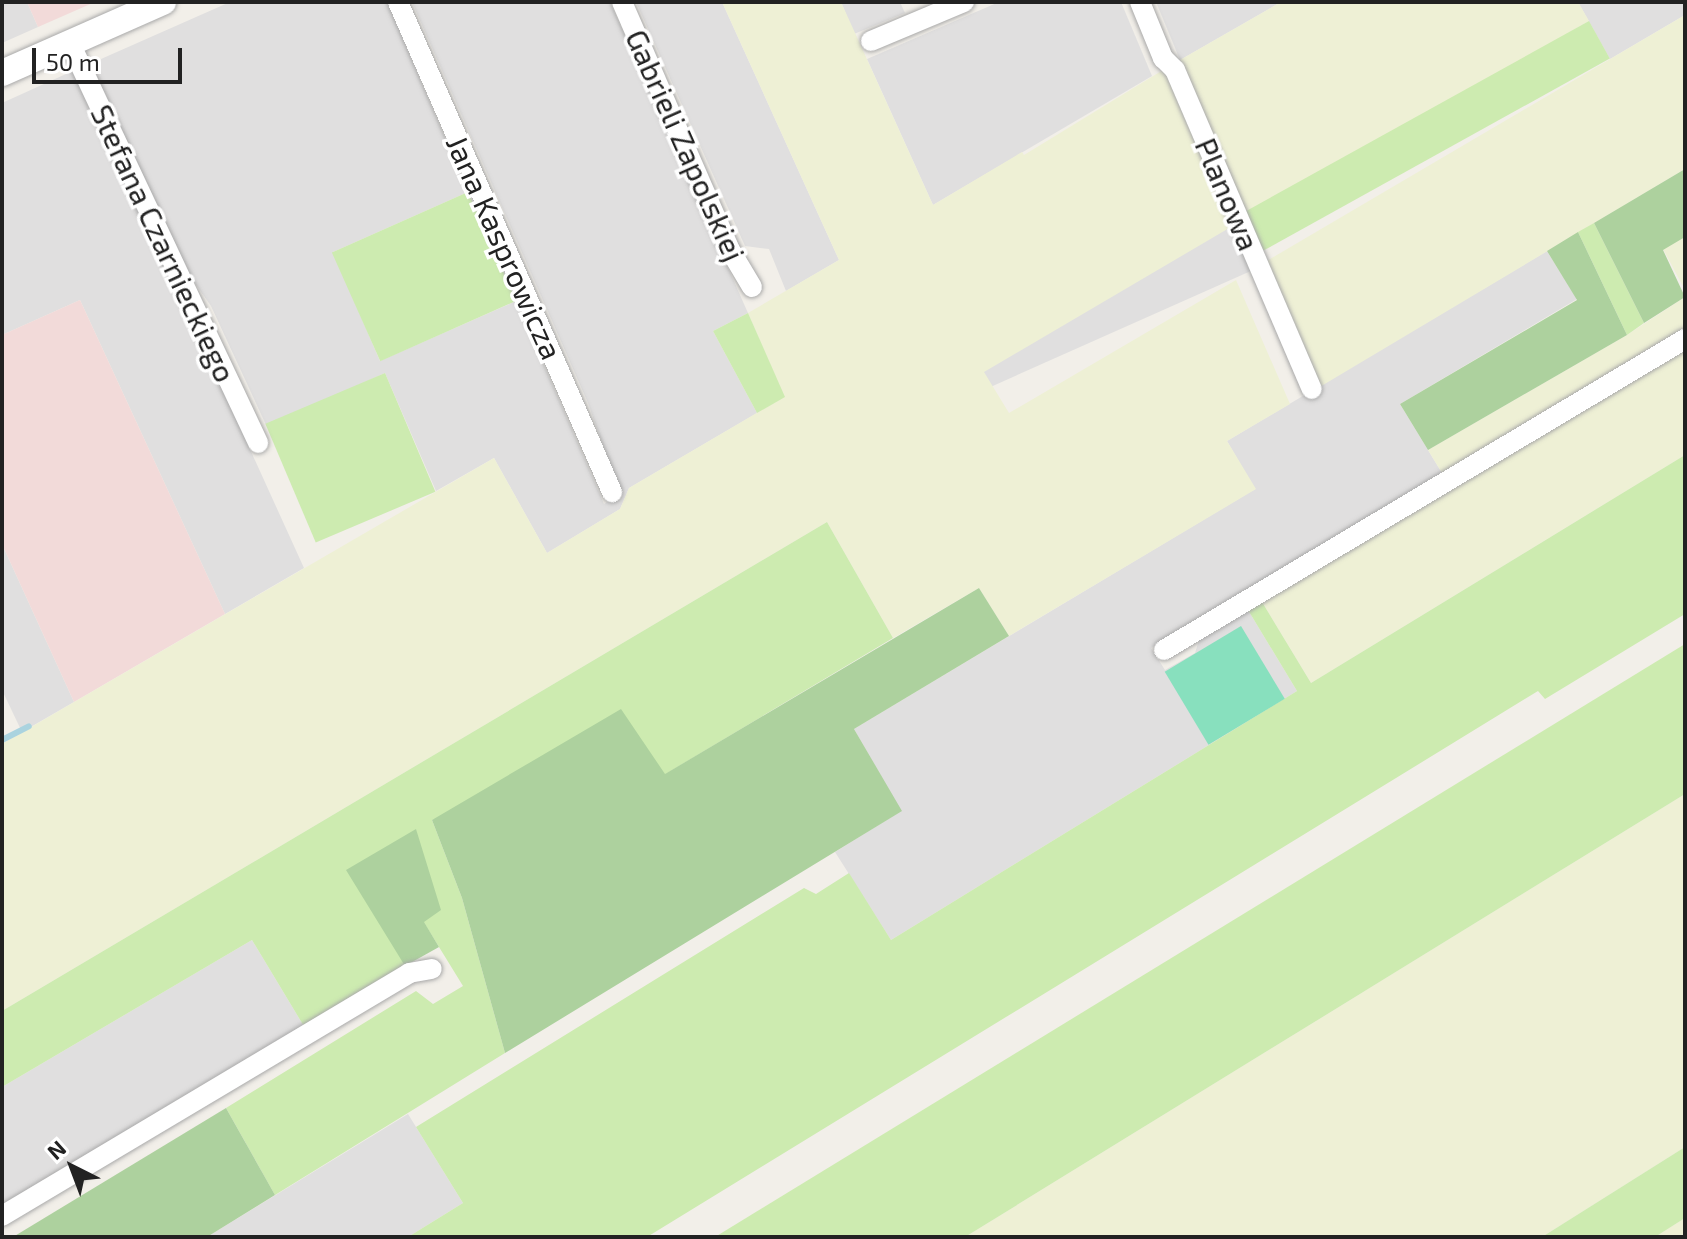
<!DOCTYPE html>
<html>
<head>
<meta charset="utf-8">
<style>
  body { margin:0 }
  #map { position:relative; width:1687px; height:1239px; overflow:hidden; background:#f2efe9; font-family:"Exo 2",sans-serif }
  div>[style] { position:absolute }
  .residential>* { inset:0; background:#e0dfdf; transform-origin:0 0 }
  .commercial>* { inset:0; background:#f2dad9 }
  .farmland>* { inset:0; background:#eef0d5 }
  .grass>* { inset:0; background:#cdebb0; transform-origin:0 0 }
  .forest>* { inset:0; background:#add19e }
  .pitch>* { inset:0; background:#88e0be; transform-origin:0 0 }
  .stream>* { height:6px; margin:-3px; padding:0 3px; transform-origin:3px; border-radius:3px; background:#aad3df }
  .roads { filter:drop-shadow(0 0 2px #a9a9a9) drop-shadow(0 0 2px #a9a9a9) }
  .minor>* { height:20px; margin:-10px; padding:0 10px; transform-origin:10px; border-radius:10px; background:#fff }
  .tertiary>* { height:26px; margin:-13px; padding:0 13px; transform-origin:13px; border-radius:13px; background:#fff }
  span { translate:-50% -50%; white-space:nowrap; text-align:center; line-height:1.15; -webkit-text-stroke:7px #fff; paint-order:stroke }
  .street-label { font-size:30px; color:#222 }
  .frame { position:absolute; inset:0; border:4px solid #222; pointer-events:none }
  .north { position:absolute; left:32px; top:1127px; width:80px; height:80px; -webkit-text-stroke:6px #fff; paint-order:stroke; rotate:318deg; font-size:22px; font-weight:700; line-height:32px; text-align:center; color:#222 }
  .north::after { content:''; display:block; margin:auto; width:28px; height:36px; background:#222; clip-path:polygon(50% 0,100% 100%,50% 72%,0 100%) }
  .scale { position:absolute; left:32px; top:48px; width:150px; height:36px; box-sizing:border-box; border:4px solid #222; border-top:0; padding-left:10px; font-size:24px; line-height:28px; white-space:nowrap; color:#222; -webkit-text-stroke:6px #fff; paint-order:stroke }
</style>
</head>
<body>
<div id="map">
  <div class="residential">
    <i style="clip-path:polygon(2px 2px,27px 2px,38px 27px,2px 43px)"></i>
    <i style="clip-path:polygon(230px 2px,387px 2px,468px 192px,333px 252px,380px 361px,516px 301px,604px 504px,620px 493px,588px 403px,412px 2px,610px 2px,748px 313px,713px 331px,757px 413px,629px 488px,620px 509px,547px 553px,494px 458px,436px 491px,385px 373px,267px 427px,211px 306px,175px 255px,94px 79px,101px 59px)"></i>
    <i style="clip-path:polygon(636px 2px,722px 2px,839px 260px,786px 291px,769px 249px,745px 246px)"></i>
    <i style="clip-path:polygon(841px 2px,900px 2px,905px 13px,854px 34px)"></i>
    <i style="clip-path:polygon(999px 2px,1121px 2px,1152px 76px,933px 205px,867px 59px)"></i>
    <i style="clip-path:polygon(1156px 2px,1281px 2px,1180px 60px)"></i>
    <i style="clip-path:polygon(1578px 2px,1685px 2px,1685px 15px,1610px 59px)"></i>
    <i style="clip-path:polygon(77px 69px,304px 568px,225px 614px,80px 300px,2px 335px,2px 103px)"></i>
    <i style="left:1236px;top:224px;width:49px;height:293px;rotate:66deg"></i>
    <i style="clip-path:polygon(1547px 251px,1577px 299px,1400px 404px,1442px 473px,1151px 648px,1165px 670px,1195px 653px,1199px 640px,1248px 610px,1297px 691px,891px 940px,835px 852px,901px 811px,854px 729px,1255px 489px,1227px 441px)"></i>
    <i style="clip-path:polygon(2px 544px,74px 702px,22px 732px,2px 690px)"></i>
    <i style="clip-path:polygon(252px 940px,305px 1028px,2px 1209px,2px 1087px)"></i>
    <i style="clip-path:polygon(408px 1114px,463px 1203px,408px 1237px,207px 1237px)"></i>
  </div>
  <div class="commercial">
    <i style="clip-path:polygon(27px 2px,95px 2px,38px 27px)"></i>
    <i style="clip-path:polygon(80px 300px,225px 614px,74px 702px,2px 544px,2px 335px)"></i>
  </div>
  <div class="farmland">
    <i style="clip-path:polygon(722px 2px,841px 2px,933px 205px,1022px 152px,1024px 155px,1163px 70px,1172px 82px,1236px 224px,984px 372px,1009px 413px,1236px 280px,1290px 404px,1227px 441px,1256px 489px,1009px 636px,979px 588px,893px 638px,827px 522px,2px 1011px,2px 744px,494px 458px,547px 553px,620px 509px,629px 488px,784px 397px,748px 313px,839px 260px)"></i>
    <i style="clip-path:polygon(1281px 2px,1578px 2px,1589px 21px,1246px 219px,1180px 60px)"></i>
    <i style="clip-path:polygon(1685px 15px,1685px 169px,1318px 388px,1265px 262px)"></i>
    <i style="clip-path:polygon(1685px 237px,1685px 290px,1663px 249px)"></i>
    <i style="clip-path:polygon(1685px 297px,1685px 327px,1442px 473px,1428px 450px,1627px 335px)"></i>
    <i style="clip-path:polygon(1685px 348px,1685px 455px,1311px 683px,1262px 602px)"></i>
    <i style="clip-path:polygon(1685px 794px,1685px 1147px,1542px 1237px,965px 1237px)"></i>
    <i style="clip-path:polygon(1685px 1218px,1685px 1237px,1655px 1237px)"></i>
  </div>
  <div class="grass">
    <i style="left:1589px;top:21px;width:43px;height:396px;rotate:61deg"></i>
    <i style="left:468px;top:192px;width:119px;height:149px;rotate:66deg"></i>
    <i style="clip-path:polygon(1594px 223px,1644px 323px,1627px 335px,1578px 232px)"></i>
    <i style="clip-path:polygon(748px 313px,785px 397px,757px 413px,713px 331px)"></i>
    <i style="left:385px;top:373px;width:129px;height:130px;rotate:67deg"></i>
    <i style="clip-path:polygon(1685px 455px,1685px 614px,1545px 699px,1538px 691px,647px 1237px,408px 1237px,463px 1203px,416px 1127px,669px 971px,804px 888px,816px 894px,849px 873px,891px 940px,1297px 691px,1248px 610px,1262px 602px,1311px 683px)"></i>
    <i style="clip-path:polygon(827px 522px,893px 638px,664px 775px,432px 820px,462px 898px,505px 1053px,275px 1195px,226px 1108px,416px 991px,433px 1004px,463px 986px,423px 921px,416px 830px,405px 966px,305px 1028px,252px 940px,2px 1087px,2px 1011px)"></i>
    <i style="clip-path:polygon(1685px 644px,1685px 794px,965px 1237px,715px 1237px)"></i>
    <i style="clip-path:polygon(1685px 1147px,1685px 1218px,1655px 1237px,1542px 1237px)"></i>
  </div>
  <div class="forest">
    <i style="clip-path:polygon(1685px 169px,1685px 237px,1663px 250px,1685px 297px,1644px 323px,1594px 223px)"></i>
    <i style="clip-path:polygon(1578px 232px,1627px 335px,1428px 450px,1400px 404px,1577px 300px,1547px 251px)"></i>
    <i style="clip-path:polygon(979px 588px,1009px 636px,854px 729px,902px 811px,505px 1053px,462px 898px,432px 820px,621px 709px,665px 774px)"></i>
    <i style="clip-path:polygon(416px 829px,441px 910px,424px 922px,439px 947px,405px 966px,346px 870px)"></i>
    <i style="clip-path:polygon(226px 1108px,275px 1195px,207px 1237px,13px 1237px)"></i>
  </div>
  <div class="pitch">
    <i style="left:1241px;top:626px;width:85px;height:89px;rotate:59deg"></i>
  </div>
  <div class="stream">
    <i style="left:2px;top:740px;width:30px;rotate:-27deg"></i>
  </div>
  <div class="roads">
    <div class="minor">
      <i style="left:398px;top:2px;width:535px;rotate:66.41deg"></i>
      <i style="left:622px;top:2px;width:270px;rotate:66.5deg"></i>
      <i style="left:730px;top:250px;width:43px;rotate:59.3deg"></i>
      <i style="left:1140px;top:2px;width:61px;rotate:67.7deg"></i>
      <i style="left:1163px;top:58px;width:17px;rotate:45deg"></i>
      <i style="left:1175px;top:70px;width:347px;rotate:66.8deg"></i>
      <i style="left:871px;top:41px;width:101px;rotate:-22.8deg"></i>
      <i style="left:70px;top:43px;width:442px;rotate:64.8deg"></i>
      <i style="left:1164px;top:650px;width:607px;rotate:-30.83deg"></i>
      <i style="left:2px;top:1216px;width:474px;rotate:-30.8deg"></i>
      <i style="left:409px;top:973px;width:23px;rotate:-10deg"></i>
    </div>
    <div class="tertiary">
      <i style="left:2px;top:73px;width:176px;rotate:-23.8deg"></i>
    </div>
  </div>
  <div class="street-label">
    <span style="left:686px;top:145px;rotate:66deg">Gabrieli Zapolskiej</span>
    <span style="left:1228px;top:194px;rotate:67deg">Planowa</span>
    <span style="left:164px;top:243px;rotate:65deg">Stefana Czarnieckiego</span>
    <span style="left:505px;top:247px;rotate:66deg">Jana Kasprowicza</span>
  </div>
  <div class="frame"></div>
  <div class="north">N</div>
  <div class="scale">50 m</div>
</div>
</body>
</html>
